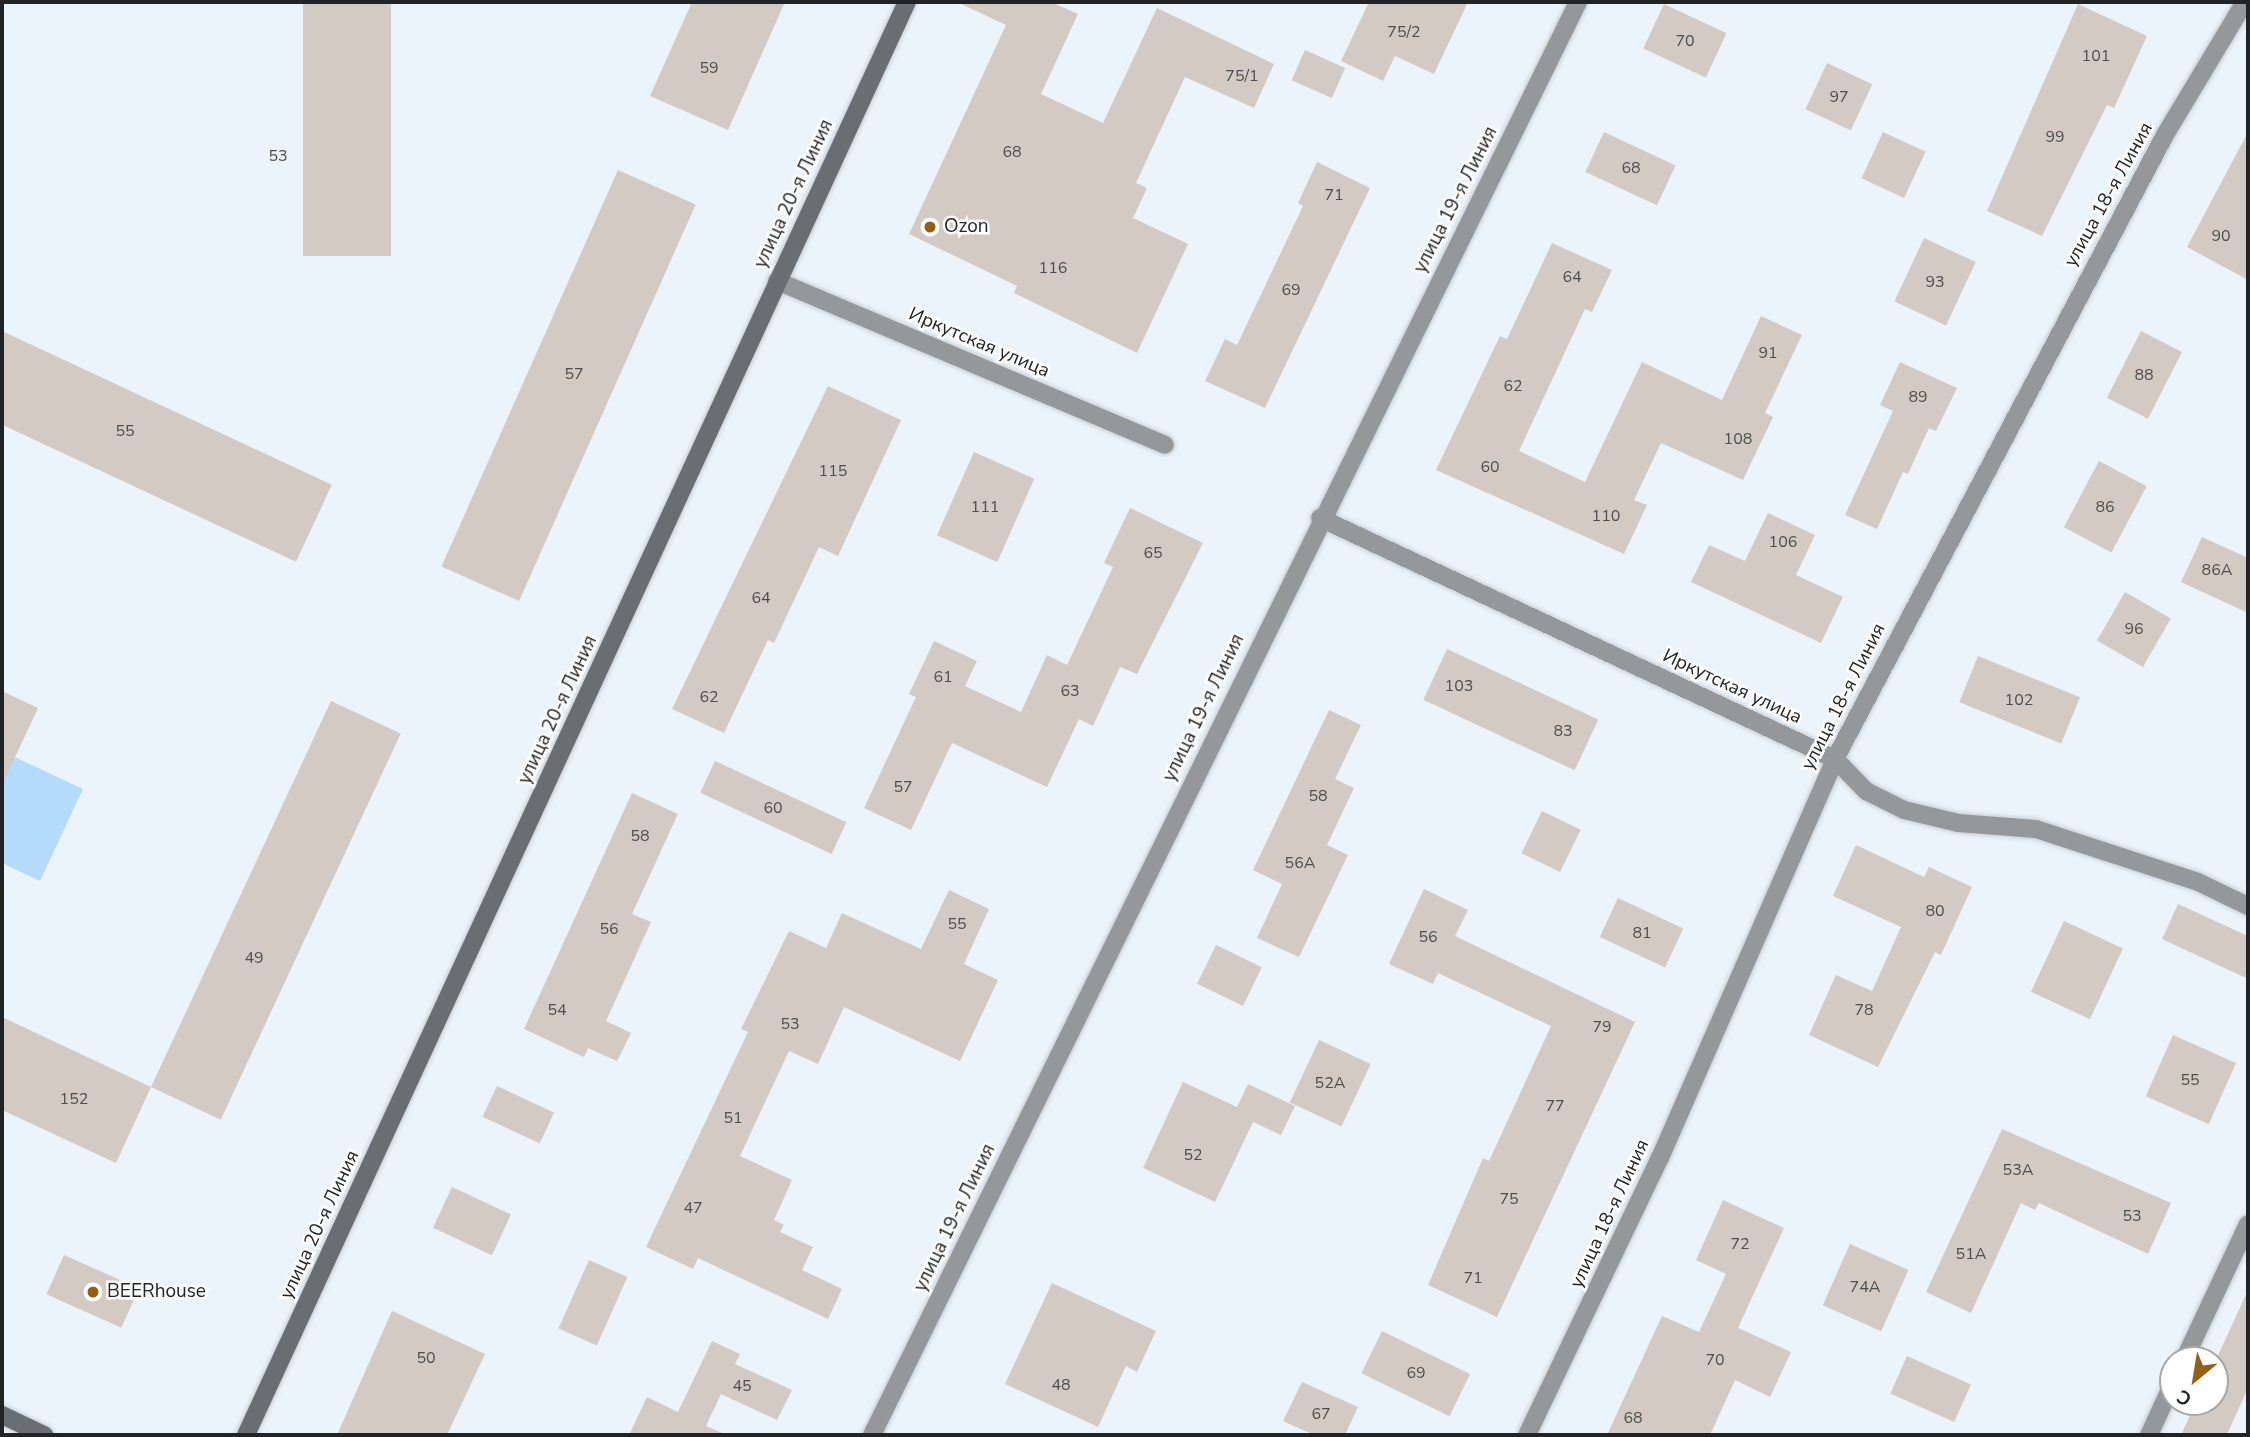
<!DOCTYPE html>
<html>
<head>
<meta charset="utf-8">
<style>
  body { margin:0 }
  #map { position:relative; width:2250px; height:1437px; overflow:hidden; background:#ecf4fb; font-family:"Nunito Sans",sans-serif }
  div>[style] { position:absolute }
  .green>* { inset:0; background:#b4dbfc }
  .building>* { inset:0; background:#d2cac3; transform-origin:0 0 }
  .roads { filter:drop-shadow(0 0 2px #c7cfd5) drop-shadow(0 0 2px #c7cfd5) }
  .street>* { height:18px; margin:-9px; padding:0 9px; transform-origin:9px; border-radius:9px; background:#95989b }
  .secondary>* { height:18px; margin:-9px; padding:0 9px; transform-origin:9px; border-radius:9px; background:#696e72 }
  .dots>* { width:19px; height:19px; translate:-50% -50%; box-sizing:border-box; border:4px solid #fff; border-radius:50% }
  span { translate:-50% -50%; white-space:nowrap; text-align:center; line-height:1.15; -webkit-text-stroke:5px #fff; paint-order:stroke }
  .number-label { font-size:16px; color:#4d4e4d }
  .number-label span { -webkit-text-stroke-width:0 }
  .street-label { font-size:19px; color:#212426 }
  .poi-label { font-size:19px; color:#212426 }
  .left { translate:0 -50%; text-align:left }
  .frame { position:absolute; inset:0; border:4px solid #212426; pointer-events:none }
  .north { position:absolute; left:2159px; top:1346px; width:70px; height:70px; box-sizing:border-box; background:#fff; border:2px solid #a6a7a8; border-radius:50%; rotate:210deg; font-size:19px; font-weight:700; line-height:28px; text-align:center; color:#212426 }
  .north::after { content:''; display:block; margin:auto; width:24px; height:32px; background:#965f19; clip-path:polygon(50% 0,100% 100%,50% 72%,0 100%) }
</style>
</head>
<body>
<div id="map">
  <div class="green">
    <i style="clip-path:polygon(2px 751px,83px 789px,40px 881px,2px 863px)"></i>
  </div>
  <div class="building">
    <i style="left:303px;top:2px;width:88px;height:254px"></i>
    <i style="clip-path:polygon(692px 2px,785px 2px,728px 130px,650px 96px)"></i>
    <i style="clip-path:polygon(957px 2px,1051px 2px,1078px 14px,1041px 94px,1103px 123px,1157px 8px,1274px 64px,1254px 108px,1185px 77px,1136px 183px,1147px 188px,1133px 218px,1188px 244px,1137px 353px,1014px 293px,1017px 286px,909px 234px,1006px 25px)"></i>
    <i style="clip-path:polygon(1369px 2px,1468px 2px,1434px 74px,1395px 56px,1383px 81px,1341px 61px)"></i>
    <i style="left:1664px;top:4px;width:69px;height:49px;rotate:25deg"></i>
    <i style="clip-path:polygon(2078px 4px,2147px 36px,2114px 108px,2107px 105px,2042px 236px,1987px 211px)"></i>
    <i style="left:1305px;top:50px;width:44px;height:33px;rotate:24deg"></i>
    <i style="left:1827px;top:63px;width:50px;height:51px;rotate:25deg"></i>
    <i style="left:1604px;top:132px;width:79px;height:44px;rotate:25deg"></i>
    <i style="left:1883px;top:132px;width:47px;height:51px;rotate:25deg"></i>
    <i style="clip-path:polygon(2248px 132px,2248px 280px,2187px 247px)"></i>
    <i style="clip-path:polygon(1317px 162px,1370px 188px,1265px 408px,1205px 381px,1225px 339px,1237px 345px,1303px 206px,1298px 203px)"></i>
    <i style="left:618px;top:170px;width:85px;height:434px;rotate:24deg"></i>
    <i style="left:1924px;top:238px;width:57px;height:70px;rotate:25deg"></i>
    <i style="clip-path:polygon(1552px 243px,1612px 270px,1592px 312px,1585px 309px,1519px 451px,1585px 482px,1642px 362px,1722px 400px,1761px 316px,1802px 335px,1765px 413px,1773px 417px,1743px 480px,1661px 443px,1634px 500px,1647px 505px,1624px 554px,1436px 470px,1500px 336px,1507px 339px)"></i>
    <i style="left:2px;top:331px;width:364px;height:85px;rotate:25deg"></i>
    <i style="left:2141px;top:331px;width:46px;height:75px;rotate:27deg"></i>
    <i style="clip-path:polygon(1900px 362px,1957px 388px,1936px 431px,1929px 428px,1908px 474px,1903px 472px,1877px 529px,1845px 515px,1893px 411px,1880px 405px)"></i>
    <i style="clip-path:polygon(828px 386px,901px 420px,838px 556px,819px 547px,774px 643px,768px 640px,724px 733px,672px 709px)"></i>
    <i style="left:974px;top:452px;width:66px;height:91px;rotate:24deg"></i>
    <i style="left:2099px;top:461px;width:54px;height:75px;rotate:28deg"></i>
    <i style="clip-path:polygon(1130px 508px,1203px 543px,1137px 674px,1120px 667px,1093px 726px,1079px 719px,1047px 787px,952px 743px,911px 830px,864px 808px,916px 697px,909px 694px,934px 641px,977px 661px,965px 686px,1021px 712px,1047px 655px,1067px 665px,1113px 567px,1104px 563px)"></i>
    <i style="clip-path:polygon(1768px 513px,1815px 535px,1796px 575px,1843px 597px,1821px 643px,1691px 582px,1709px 545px,1745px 561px)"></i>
    <i style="clip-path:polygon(2202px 537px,2248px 558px,2248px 613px,2181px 582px)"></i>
    <i style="left:2125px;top:592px;width:53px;height:56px;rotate:30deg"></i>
    <i style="left:1447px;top:649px;width:167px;height:56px;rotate:25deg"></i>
    <i style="left:1978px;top:656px;width:110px;height:50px;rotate:22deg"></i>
    <i style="clip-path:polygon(2px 691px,38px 708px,2px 785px)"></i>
    <i style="left:331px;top:701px;width:77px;height:426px;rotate:25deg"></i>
    <i style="clip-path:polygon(1329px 710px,1361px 725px,1335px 779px,1354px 788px,1327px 845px,1348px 855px,1299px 957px,1257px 938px,1282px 884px,1253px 870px)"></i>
    <i style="left:715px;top:761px;width:145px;height:35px;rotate:25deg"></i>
    <i style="clip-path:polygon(632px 793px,678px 814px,632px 914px,651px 922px,606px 1021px,631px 1033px,617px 1061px,588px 1048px,584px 1057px,524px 1029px)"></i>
    <i style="left:1542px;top:811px;width:43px;height:47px;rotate:26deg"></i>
    <i style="clip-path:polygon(1856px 845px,1924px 877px,1929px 867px,1972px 887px,1941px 955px,1935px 952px,1878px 1067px,1809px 1035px,1836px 975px,1872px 991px,1901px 927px,1833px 896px)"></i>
    <i style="clip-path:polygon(1424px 889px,1468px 910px,1455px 936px,1635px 1022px,1497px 1317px,1428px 1285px,1483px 1158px,1489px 1161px,1551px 1026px,1438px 973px,1433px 984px,1389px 964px)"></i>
    <i style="clip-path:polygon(949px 890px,989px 909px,964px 964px,998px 980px,960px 1061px,844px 1007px,818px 1064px,789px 1051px,740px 1156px,792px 1180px,774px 1220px,784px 1225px,780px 1232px,813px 1247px,802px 1270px,842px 1289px,828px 1319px,698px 1258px,693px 1269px,646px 1247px,748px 1032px,741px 1029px,789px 931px,826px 948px,842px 913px,921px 949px)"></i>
    <i style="left:1618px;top:898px;width:72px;height:43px;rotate:25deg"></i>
    <i style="clip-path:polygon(2178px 904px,2248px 936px,2248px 979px,2162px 939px)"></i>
    <i style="left:2064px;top:921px;width:65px;height:78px;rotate:25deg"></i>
    <i style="left:1216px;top:945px;width:51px;height:43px;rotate:26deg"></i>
    <i style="clip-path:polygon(2px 1017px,151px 1087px,116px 1163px,2px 1110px)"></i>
    <i style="left:2173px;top:1035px;width:69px;height:67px;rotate:24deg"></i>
    <i style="left:1319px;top:1040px;width:57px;height:69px;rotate:25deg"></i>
    <i style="clip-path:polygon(1183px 1082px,1237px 1107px,1248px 1084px,1295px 1106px,1281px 1135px,1253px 1122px,1215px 1202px,1143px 1168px)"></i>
    <i style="left:497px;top:1086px;width:63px;height:34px;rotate:25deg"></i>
    <i style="clip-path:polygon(2002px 1129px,2171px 1203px,2148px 1254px,2039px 1203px,2035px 1210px,2021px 1203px,1971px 1313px,1926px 1292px)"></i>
    <i style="left:452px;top:1187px;width:65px;height:45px;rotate:25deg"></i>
    <i style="clip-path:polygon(1723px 1200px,1784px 1228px,1738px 1328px,1791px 1352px,1770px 1397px,1735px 1380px,1710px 1435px,1607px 1435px,1662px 1316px,1699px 1332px,1726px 1274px,1696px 1260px)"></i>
    <i style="left:1850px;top:1244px;width:64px;height:67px;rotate:24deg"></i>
    <i style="left:64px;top:1255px;width:82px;height:43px;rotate:24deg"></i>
    <i style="left:589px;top:1260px;width:42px;height:75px;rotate:24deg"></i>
    <i style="clip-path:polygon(1052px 1283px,1156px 1331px,1137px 1372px,1126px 1366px,1098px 1427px,1005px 1384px)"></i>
    <i style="clip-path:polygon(2248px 1290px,2248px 1388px,2229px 1430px,2226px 1435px,2181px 1435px,2196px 1402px,2215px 1402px,2215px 1362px)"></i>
    <i style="clip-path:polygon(392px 1311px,485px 1354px,447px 1435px,337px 1435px)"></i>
    <i style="left:1382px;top:1331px;width:98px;height:47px;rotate:26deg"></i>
    <i style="clip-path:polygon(712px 1341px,740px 1354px,735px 1364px,792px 1390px,777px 1420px,721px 1394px,706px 1426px,727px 1435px,629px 1435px,647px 1397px,678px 1412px)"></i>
    <i style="left:1907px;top:1356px;width:70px;height:41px;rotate:24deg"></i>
    <i style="clip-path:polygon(1302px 1382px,1358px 1407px,1345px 1435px,1314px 1435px,1283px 1421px)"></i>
  </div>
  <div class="roads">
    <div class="street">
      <i style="left:777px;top:281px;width:421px;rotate:22.9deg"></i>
      <i style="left:1320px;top:518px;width:569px;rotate:25.08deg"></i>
      <i style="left:1835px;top:759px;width:45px;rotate:45.9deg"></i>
      <i style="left:1866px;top:791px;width:42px;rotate:26.6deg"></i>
      <i style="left:1904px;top:810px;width:56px;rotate:13.5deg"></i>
      <i style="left:1958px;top:823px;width:78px;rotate:4.4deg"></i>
      <i style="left:2036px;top:829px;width:170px;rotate:18.1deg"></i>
      <i style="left:2198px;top:882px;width:55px;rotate:25.6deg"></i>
      <i style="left:2184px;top:1360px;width:150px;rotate:-64.8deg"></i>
      <i style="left:872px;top:1435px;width:1597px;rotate:-63.77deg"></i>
      <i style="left:1527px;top:1435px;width:307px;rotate:-64.4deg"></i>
      <i style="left:1660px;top:1158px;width:436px;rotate:-66.3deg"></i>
      <i style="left:1835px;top:759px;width:706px;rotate:-62.13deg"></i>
      <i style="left:2165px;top:135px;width:155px;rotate:-59deg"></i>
      <i style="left:2149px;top:1435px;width:57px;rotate:-65.2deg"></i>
    </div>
    <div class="secondary">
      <i style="left:2px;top:1415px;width:47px;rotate:25.5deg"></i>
      <i style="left:246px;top:1435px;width:1578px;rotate:-65.24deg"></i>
    </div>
  </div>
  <div class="dots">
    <i style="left:930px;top:227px;background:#965f19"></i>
    <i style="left:93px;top:1292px;background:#965f19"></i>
  </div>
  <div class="number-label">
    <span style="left:1404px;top:32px">75/2</span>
    <span style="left:1685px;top:41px">70</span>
    <span style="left:2096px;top:56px">101</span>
    <span style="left:709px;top:68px">59</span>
    <span style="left:1242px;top:76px">75/1</span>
    <span style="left:1839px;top:97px">97</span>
    <span style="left:2055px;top:137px">99</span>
    <span style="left:1012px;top:152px">68</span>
    <span style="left:278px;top:156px">53</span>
    <span style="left:1631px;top:168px">68</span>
    <span style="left:1334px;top:195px">71</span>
    <span style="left:2221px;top:236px">90</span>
    <span style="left:1053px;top:268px">116</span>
    <span style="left:1572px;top:277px">64</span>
    <span style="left:1935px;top:282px">93</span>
    <span style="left:1291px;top:290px">69</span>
    <span style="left:1768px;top:353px">91</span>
    <span style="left:574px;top:374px">57</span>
    <span style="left:2144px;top:375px">88</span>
    <span style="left:1513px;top:386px">62</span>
    <span style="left:1918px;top:397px">89</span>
    <span style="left:125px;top:431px">55</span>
    <span style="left:1738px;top:439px">108</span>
    <span style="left:1490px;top:467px">60</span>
    <span style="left:833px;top:471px">115</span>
    <span style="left:985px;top:507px">111</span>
    <span style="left:2105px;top:507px">86</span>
    <span style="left:1606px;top:516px">110</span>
    <span style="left:1783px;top:542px">106</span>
    <span style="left:1153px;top:553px">65</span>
    <span style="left:2217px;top:570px">86А</span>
    <span style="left:761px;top:598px">64</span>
    <span style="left:2134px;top:629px">96</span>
    <span style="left:943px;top:677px">61</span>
    <span style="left:1459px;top:686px">103</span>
    <span style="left:1070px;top:691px">63</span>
    <span style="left:709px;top:697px">62</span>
    <span style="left:2019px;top:700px">102</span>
    <span style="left:1563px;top:731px">83</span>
    <span style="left:903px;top:787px">57</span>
    <span style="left:1318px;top:796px">58</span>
    <span style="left:773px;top:808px">60</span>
    <span style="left:640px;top:836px">58</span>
    <span style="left:1300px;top:863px">56А</span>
    <span style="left:1935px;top:911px">80</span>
    <span style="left:957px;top:924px">55</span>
    <span style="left:609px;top:929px">56</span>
    <span style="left:1642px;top:933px">81</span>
    <span style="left:1428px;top:937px">56</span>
    <span style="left:254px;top:958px">49</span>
    <span style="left:557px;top:1010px">54</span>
    <span style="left:1864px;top:1010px">78</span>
    <span style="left:790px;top:1024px">53</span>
    <span style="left:1602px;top:1027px">79</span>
    <span style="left:2190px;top:1080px">55</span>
    <span style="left:1330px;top:1083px">52А</span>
    <span style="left:74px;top:1099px">152</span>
    <span style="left:1555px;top:1106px">77</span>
    <span style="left:733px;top:1118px">51</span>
    <span style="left:1193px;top:1155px">52</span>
    <span style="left:2018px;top:1170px">53А</span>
    <span style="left:1509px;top:1199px">75</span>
    <span style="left:693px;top:1208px">47</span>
    <span style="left:2132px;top:1216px">53</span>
    <span style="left:1740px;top:1244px">72</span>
    <span style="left:1971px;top:1254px">51А</span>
    <span style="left:1473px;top:1278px">71</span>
    <span style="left:1865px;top:1287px">74А</span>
    <span style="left:426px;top:1358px">50</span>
    <span style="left:1715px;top:1360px">70</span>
    <span style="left:1416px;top:1373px">69</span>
    <span style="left:1061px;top:1385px">48</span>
    <span style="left:742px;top:1386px">45</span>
    <span style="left:1321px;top:1414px">67</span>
    <span style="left:1633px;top:1418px">68</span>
  </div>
  <div class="street-label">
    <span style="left:794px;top:194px;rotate:-65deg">улица 20-я Линия</span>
    <span style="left:2109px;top:195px;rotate:-61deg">улица 18-я Линия</span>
    <span style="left:1456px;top:200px;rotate:-63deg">улица 19-я Линия</span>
    <span style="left:979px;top:343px;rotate:23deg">Иркутская улица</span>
    <span style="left:1732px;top:687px;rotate:25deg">Иркутская улица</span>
    <span style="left:1844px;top:697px;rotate:-63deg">улица 18-я Линия</span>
    <span style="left:1204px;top:708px;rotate:-64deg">улица 19-я Линия</span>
    <span style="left:558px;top:710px;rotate:-65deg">улица 20-я Линия</span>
    <span style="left:1610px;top:1214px;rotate:-65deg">улица 18-я Линия</span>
    <span style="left:955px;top:1218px;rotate:-64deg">улица 19-я Линия</span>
    <span style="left:320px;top:1225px;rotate:-65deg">улица 20-я Линия</span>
  </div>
  <div class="poi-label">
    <span class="left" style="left:944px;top:227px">Ozon</span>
    <span class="left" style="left:107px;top:1292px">BEERhouse</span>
  </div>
  <div class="frame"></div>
  <div class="north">С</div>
</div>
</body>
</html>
